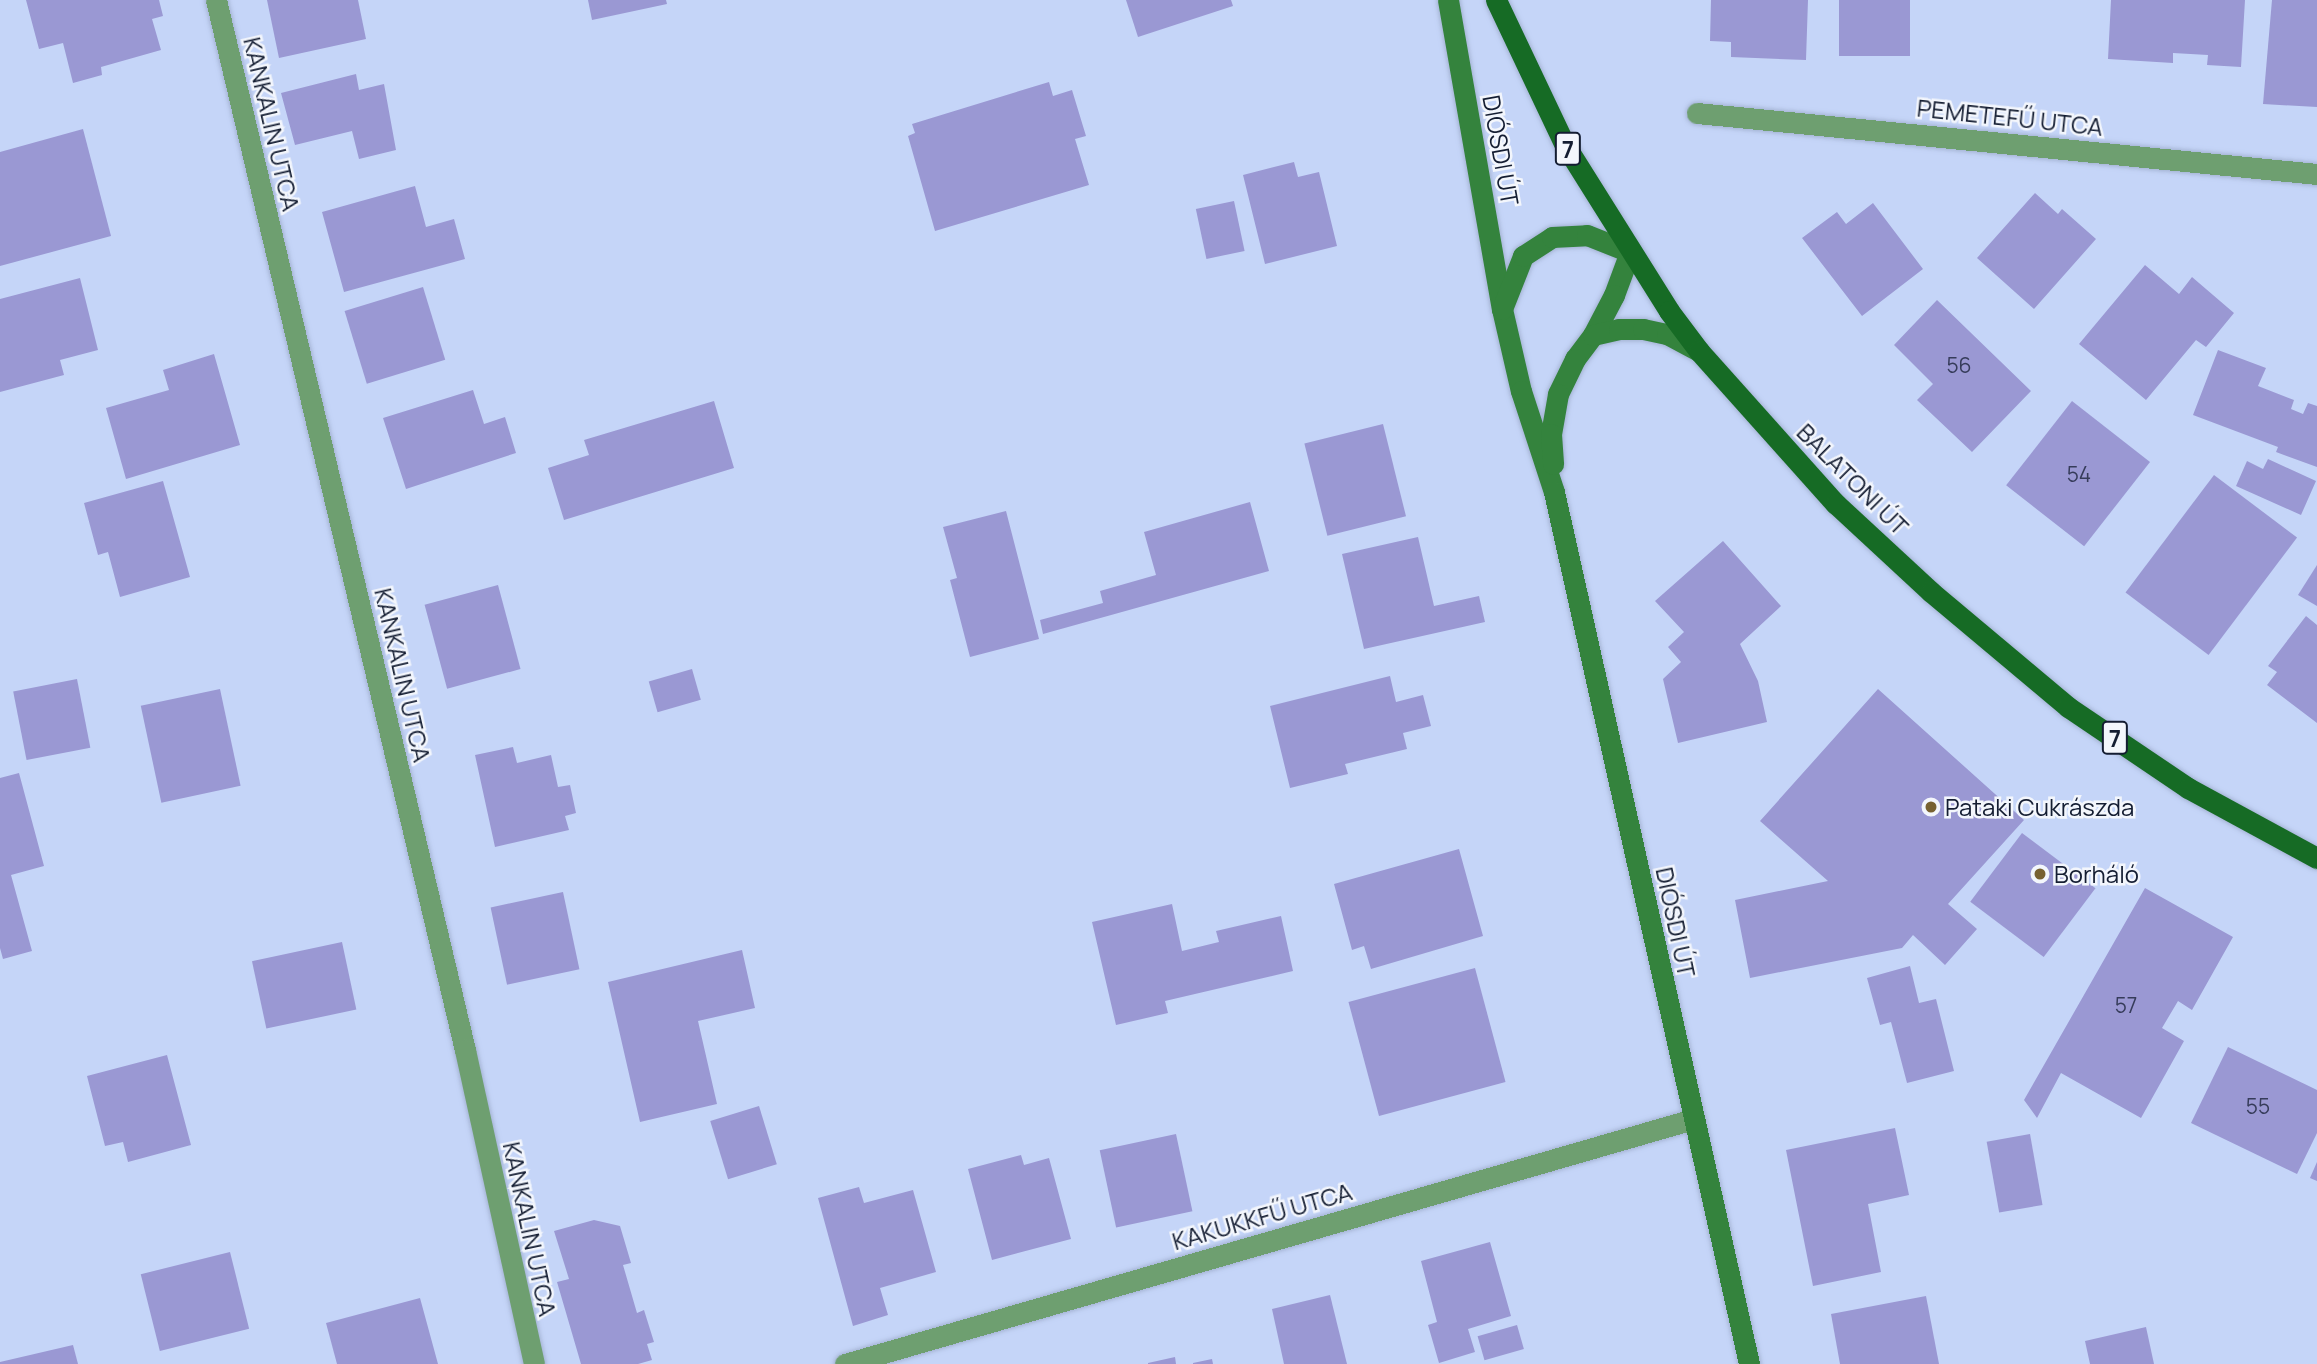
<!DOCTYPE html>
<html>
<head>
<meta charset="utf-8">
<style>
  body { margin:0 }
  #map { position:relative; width:2317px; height:1364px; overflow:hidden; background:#c5d5f8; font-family:Manrope,sans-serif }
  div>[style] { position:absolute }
  .building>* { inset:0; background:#9a98d3; transform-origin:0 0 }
  .roads { filter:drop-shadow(0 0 2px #a5b4d4) drop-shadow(0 0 2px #a5b4d4) }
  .street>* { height:21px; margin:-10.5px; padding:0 10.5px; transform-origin:10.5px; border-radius:10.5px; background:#6e9f70 }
  .secondary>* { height:21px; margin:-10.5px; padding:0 10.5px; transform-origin:10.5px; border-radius:10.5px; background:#34833d }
  .primary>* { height:21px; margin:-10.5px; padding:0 10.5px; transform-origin:10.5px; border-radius:10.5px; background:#166b25 }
  .dots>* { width:19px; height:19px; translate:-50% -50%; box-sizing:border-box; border:4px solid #f3f6fc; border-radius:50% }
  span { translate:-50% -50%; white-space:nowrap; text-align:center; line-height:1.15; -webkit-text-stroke:5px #f3f6fc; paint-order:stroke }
  .number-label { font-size:21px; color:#363c5a }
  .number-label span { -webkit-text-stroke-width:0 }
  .shield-label span { padding:2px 5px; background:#f3f6fc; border:2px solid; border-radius:5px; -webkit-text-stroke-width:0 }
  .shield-label { font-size:23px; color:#141d32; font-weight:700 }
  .street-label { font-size:24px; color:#141d32 }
  .poi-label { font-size:24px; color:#141d32 }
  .left { translate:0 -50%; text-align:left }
</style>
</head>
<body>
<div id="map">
  <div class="building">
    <i style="clip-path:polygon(26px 0,159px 0,163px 16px,152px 19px,161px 50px,101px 67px,102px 75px,73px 83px,63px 43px,39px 49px)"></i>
    <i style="clip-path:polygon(267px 0,358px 0,366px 39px,279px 58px)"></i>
    <i style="clip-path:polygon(588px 0,666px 0,667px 4px,592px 20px)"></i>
    <i style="clip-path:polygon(1126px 0,1231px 0,1233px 6px,1138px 37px)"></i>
    <i style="clip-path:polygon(1711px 0,1808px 0,1806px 60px,1731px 57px,1731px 42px,1710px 41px)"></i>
    <i style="left:1839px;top:0;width:71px;height:56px"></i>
    <i style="clip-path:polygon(2111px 0,2245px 0,2241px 67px,2207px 65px,2208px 55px,2173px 53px,2173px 63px,2108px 59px)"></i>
    <i style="clip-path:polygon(2272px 0,2317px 0,2317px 107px,2263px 104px)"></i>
    <i style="clip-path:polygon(356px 74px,359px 90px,384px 84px,396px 150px,359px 159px,352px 131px,295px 145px,281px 93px)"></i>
    <i style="clip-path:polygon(1049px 82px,1053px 96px,1072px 90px,1086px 136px,1075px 139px,1089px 185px,935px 231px,908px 136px,915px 133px,912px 124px)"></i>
    <i style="clip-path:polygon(83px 129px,111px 236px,0 266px,0 152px)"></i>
    <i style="clip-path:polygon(1294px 162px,1298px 177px,1319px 172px,1337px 246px,1265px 264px,1243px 175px)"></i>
    <i style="clip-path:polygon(415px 186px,426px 227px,454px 219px,465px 259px,344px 292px,322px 212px)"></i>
    <i style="clip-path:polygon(2035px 193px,2058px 214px,2062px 209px,2096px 239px,2034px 309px,1977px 258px)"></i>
    <i style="left:1234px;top:201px;width:51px;height:39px;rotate:78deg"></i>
    <i style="clip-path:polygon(1873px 203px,1923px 269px,1862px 316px,1802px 238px,1837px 212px,1846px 224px)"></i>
    <i style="clip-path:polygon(2145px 265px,2179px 294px,2192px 277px,2234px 313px,2206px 347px,2196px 340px,2146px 400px,2079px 344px)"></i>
    <i style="clip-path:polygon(80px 278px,98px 350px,60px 360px,64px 375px,0 392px,0 299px)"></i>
    <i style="left:423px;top:287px;width:76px;height:82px;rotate:73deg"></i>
    <i style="clip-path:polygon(1937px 300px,2031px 391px,1972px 452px,1917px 400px,1933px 384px,1894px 345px)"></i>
    <i style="clip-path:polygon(2218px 350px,2266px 368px,2258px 386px,2294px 400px,2291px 409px,2303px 414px,2308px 403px,2317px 406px,2317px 467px,2276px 452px,2278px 447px,2193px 415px)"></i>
    <i style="clip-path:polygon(214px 354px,240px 445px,126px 479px,106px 408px,169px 390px,163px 370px)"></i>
    <i style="clip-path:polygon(473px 390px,484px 424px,505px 417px,516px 453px,406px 489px,383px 418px)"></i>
    <i style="clip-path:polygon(714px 401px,734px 468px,564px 520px,548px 468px,589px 455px,584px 440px)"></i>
    <i style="left:2072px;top:401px;width:99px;height:107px;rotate:38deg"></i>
    <i style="left:1383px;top:424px;width:95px;height:81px;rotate:76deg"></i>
    <i style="clip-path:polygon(2268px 459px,2316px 481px,2301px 515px,2236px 486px,2247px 461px,2263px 469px)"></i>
    <i style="left:2214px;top:475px;width:104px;height:147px;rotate:37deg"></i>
    <i style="clip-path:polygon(163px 481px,190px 577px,120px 597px,108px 552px,98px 555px,84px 503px)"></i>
    <i style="clip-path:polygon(1250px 502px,1269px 571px,1043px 634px,1040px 620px,1103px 603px,1100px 591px,1156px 575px,1144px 532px)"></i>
    <i style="clip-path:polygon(1006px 511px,1039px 639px,970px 657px,950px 580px,957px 578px,943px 527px)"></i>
    <i style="clip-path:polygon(1418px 537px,1434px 606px,1479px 596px,1485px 622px,1364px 649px,1342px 554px)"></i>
    <i style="clip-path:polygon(1723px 541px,1781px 606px,1740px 644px,1758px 681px,1767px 722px,1678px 743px,1663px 679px,1681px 662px,1668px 647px,1684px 632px,1655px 601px)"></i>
    <i style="clip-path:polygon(2317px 565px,2317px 606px,2298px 595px)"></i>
    <i style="left:498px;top:585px;width:87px;height:76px;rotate:75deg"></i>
    <i style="clip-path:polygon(2306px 616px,2317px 625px,2317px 723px,2267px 685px,2277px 672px,2268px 666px)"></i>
    <i style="left:692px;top:669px;width:32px;height:45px;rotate:74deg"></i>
    <i style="clip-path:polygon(1390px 676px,1396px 702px,1423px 695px,1431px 726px,1403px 733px,1407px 749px,1345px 764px,1348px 774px,1290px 788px,1270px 706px)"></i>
    <i style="left:77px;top:679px;width:70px;height:65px;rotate:79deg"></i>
    <i style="left:220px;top:689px;width:99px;height:81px;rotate:78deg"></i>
    <i style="clip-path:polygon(1878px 689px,2024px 820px,1948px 904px,1977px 929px,1945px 965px,1913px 935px,1902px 948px,1750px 978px,1735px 900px,1828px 881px,1760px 821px)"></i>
    <i style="clip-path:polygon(513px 747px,517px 763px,551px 755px,558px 787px,570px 785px,576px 813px,565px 816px,569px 830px,495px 847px,475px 755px)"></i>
    <i style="clip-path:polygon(19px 773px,44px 866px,11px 875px,32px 951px,3px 959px,0 948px,0 778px)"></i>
    <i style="left:2022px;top:833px;width:92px;height:86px;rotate:37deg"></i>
    <i style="clip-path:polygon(1459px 849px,1483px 936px,1371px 969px,1364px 946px,1352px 950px,1334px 884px)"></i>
    <i style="clip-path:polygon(2145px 888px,2233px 937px,2192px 1010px,2178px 1001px,2162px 1028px,2184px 1041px,2141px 1118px,2061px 1073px,2037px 1118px,2024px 1100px)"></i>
    <i style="left:563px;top:892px;width:79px;height:74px;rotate:78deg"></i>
    <i style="clip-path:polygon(1172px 904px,1182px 951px,1219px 942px,1216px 931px,1281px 916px,1293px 971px,1165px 1001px,1168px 1013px,1116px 1025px,1092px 922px)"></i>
    <i style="left:342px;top:942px;width:69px;height:92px;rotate:78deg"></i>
    <i style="clip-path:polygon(742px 950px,755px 1008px,698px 1021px,717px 1104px,640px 1122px,608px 982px)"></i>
    <i style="clip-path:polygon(1910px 966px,1919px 1003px,1936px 999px,1954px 1071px,1907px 1083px,1891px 1022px,1880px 1025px,1867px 978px)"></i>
    <i style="left:1475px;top:968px;width:118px;height:131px;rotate:75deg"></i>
    <i style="clip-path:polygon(2228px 1047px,2317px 1090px,2317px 1133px,2297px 1174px,2191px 1123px)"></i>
    <i style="clip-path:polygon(167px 1055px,191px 1145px,128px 1162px,123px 1142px,105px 1146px,87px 1076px)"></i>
    <i style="left:759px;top:1106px;width:61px;height:51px;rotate:73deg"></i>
    <i style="clip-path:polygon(1895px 1128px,1909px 1195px,1868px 1204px,1881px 1272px,1813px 1286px,1786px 1150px)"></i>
    <i style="left:1176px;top:1134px;width:79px;height:78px;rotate:78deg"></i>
    <i style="left:2030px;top:1134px;width:72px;height:44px;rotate:80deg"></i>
    <i style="clip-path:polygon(1021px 1155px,1024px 1165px,1049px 1158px,1071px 1239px,992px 1260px,968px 1169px)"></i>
    <i style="clip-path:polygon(2317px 1162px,2317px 1181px,2310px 1178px)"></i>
    <i style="clip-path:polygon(859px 1187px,864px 1203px,913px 1190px,936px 1272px,880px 1288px,888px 1315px,853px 1326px,818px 1198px)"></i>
    <i style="clip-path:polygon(594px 1220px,620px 1226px,631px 1263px,623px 1265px,637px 1313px,644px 1310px,654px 1342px,647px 1344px,652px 1360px,638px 1364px,581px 1364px,557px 1282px,569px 1279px,554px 1231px)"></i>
    <i style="clip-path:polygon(1490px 1242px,1511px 1316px,1468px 1329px,1475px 1352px,1439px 1363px,1428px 1325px,1437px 1322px,1421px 1261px)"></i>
    <i style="left:230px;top:1252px;width:79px;height:92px;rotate:76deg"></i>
    <i style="clip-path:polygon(1330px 1295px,1347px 1364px,1284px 1364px,1272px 1309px)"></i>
    <i style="clip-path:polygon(1926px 1296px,1939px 1364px,1840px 1364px,1831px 1314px)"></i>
    <i style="clip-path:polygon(420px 1298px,438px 1364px,337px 1364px,326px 1323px)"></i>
    <i style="left:1517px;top:1325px;width:25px;height:41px;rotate:74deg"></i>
    <i style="clip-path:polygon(2146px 1327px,2154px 1364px,2090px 1364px,2085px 1341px)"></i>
    <i style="clip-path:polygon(73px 1345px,78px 1364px,0 1364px,0 1362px)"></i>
    <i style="clip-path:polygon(1175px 1357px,1176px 1364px,1148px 1364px,1148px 1363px)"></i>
    <i style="clip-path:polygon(1212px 1359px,1213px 1364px,1193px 1364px,1193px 1363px)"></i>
  </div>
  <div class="roads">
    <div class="street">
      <i style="left:216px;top:0;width:1079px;rotate:76.66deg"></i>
      <i style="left:465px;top:1050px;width:321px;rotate:77.6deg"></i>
      <i style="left:1697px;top:113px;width:623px;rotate:5.62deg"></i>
      <i style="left:845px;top:1364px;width:883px;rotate:-16.11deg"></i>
    </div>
    <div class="secondary">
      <i style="left:1448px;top:0;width:314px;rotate:80.1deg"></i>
      <i style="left:1502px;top:309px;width:84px;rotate:77deg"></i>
      <i style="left:1521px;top:391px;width:106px;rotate:71.9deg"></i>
      <i style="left:1554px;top:492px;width:894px;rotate:77.39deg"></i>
      <i style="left:1502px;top:309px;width:57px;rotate:-68.4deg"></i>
      <i style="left:1523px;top:256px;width:35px;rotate:-33deg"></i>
      <i style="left:1552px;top:237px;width:35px;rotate:-3deg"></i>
      <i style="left:1587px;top:235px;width:46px;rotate:21.6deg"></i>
      <i style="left:1630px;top:252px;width:46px;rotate:110.4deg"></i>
      <i style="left:1614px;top:295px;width:45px;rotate:117.7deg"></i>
      <i style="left:1593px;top:335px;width:30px;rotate:127deg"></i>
      <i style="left:1575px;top:359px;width:39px;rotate:116deg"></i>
      <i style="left:1558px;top:394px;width:41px;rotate:99.9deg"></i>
      <i style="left:1551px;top:434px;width:30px;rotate:86deg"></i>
      <i style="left:1593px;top:335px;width:27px;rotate:-13deg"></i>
      <i style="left:1619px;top:329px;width:24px"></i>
      <i style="left:1643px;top:329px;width:25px;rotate:12deg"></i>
      <i style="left:1667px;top:334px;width:36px;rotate:28deg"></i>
    </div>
    <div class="primary">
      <i style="left:1496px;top:0;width:161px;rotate:64.6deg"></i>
      <i style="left:1565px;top:145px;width:196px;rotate:57.9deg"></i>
      <i style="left:1669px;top:311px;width:50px;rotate:53.1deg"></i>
      <i style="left:1699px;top:351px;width:205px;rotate:48.2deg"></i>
      <i style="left:1836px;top:504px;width:129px;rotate:42.8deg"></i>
      <i style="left:1931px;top:592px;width:179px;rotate:40deg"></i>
      <i style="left:2068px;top:707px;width:145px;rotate:34deg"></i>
      <i style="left:2188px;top:788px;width:147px;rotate:28.5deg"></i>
    </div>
  </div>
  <div class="dots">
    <i style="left:1931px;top:807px;background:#776131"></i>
    <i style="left:2040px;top:874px;background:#776131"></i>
  </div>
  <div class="number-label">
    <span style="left:1959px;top:365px">56</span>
    <span style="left:2079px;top:474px">54</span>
    <span style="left:2126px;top:1005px">57</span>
    <span style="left:2258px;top:1106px">55</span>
  </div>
  <div class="shield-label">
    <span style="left:1568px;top:149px">7</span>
    <span style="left:2115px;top:738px">7</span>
  </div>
  <div class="street-label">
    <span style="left:2010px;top:117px;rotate:6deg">PEMETEFŰ UTCA</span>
    <span style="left:272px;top:124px;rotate:77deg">KANKALIN UTCA</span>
    <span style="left:1501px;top:150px;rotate:80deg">DIÓSDI ÚT</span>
    <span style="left:1853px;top:479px;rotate:45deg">BALATONI ÚT</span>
    <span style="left:403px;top:675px;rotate:77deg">KANKALIN UTCA</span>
    <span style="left:1676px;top:922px;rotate:78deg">DIÓSDI ÚT</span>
    <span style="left:1262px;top:1216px;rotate:-16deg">KAKUKKFŰ UTCA</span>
    <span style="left:530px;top:1229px;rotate:78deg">KANKALIN UTCA</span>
  </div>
  <div class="poi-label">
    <span class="left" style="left:1945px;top:807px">Pataki Cukrászda</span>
    <span class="left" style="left:2054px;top:874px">Borháló</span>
  </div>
</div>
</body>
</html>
